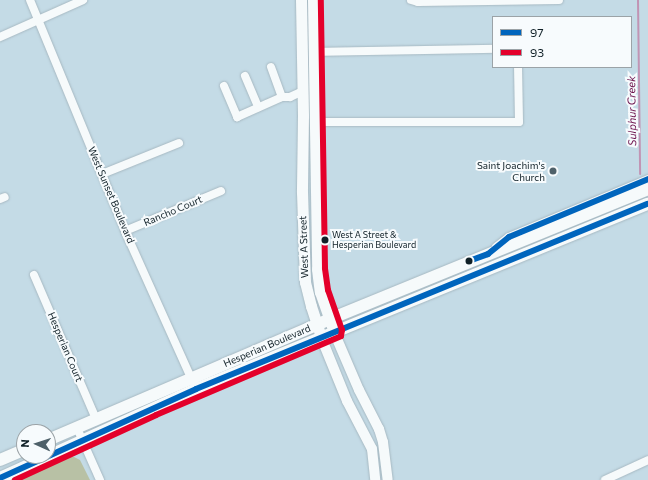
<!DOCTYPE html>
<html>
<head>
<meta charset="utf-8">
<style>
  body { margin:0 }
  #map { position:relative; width:648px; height:480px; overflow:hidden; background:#c4dbe6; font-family:Commissioner,sans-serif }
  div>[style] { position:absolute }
  .green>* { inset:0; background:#b8c1a5 }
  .stream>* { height:2px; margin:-1px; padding:0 1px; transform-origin:1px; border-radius:1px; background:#c194b4 }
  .roads { filter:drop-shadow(0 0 1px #a7b9c2) drop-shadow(0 0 1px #a7b9c2) }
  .minor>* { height:8px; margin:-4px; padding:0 4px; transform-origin:4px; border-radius:4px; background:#f6fafb }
  .tertiary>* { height:10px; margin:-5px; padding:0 5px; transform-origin:5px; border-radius:5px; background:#f6fafb }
  .secondary>* { height:11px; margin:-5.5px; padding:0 5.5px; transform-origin:5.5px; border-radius:5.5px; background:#f6fafb }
  .primary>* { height:12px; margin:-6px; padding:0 6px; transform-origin:6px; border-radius:6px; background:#f6fafb }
  .bus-1>* { height:6px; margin:-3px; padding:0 3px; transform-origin:3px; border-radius:3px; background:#0065bd }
  .bus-2>* { height:6px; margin:-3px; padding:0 3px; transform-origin:3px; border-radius:3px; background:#e4002b }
  .dots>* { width:11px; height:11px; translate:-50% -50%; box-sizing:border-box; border:2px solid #f7fbfd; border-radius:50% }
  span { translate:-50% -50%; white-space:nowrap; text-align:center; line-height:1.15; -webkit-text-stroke:4px #f7fbfd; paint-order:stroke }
  .bus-label { font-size:9px; color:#102027 }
  .left { translate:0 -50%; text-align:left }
  .poi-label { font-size:10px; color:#102027 }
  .right { translate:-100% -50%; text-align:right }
  .street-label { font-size:10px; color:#102027 }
  .water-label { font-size:11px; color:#6c114c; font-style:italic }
  .legend { position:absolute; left:492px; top:16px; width:140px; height:52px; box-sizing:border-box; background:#f7fbfd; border:1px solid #9ba3a7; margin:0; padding:5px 7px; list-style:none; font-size:12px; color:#102027 }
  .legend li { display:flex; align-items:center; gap:8px; height:20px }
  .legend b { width:20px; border:1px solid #9ba3a7 }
  .north { position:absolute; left:16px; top:424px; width:40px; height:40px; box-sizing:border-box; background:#f7fbfd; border:1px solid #9ba3a7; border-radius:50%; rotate:273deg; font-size:11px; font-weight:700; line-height:16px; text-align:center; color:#102027 }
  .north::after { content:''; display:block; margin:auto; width:14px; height:18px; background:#4f616a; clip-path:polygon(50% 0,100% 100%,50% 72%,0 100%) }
</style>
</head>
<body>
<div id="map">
  <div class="green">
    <i style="clip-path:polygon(69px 457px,74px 457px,80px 460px,90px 480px,19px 480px)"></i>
  </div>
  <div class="stream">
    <i style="left:638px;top:0;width:174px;rotate:89.3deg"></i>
  </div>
  <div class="roads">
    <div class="minor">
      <i style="left:30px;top:0;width:250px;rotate:67.6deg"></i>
      <i style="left:125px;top:231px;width:166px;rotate:65.8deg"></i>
      <i style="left:411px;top:0;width:7px;rotate:16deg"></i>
      <i style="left:418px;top:2px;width:141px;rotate:-0.8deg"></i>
      <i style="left:0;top:37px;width:91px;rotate:-24deg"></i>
      <i style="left:314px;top:52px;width:179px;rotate:-1deg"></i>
      <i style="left:271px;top:67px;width:32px;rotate:70deg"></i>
      <i style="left:245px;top:76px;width:34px;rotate:67deg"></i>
      <i style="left:224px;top:86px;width:34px;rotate:67deg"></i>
      <i style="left:237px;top:117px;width:49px;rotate:-24deg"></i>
      <i style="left:282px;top:97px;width:8px"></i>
      <i style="left:290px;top:97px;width:14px;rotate:-25deg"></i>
      <i style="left:315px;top:122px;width:204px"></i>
      <i style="left:519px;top:122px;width:55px;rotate:-91deg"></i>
      <i style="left:102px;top:174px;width:83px;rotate:-21.9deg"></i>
      <i style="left:0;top:199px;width:5px;rotate:-22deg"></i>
      <i style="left:125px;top:231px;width:104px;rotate:-22.6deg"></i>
      <i style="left:496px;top:247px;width:16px;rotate:-38deg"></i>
      <i style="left:509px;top:237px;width:151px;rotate:-22.6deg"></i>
      <i style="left:34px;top:275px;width:157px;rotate:66.7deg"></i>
      <i style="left:77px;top:428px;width:57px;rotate:66.1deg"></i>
      <i style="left:605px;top:480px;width:47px;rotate:-24.9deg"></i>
    </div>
    <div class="tertiary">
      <i style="left:334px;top:332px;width:63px;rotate:66.7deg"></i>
      <i style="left:359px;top:390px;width:44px;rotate:62.9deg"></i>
      <i style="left:379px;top:429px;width:14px;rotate:73deg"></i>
      <i style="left:383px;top:442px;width:38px;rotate:83deg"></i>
      <i style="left:321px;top:337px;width:69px;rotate:67.9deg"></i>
      <i style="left:347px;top:401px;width:54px;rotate:62.5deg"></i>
      <i style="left:372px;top:449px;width:31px;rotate:84deg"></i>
    </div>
    <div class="secondary">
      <i style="left:301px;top:0;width:116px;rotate:89deg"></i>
      <i style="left:303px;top:116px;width:76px;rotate:90.8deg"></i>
      <i style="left:302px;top:192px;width:90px;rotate:88.1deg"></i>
      <i style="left:305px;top:282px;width:25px;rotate:76deg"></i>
      <i style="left:311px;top:306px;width:33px;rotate:72deg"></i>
      <i style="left:313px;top:0;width:269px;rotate:89.1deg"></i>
      <i style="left:317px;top:269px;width:23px;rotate:83deg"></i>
      <i style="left:320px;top:292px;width:42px;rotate:70.7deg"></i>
    </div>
    <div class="primary">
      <i style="left:48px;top:440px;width:307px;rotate:-23.2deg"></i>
      <i style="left:330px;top:319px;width:344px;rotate:-22.2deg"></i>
      <i style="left:0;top:460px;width:26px;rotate:-23deg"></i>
      <i style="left:0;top:478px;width:215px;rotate:-24.4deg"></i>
      <i style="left:196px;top:389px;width:488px;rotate:-22.3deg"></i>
    </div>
  </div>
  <div class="bus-1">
    <i style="left:469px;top:261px;width:20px;rotate:-20deg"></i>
    <i style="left:488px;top:254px;width:27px;rotate:-39deg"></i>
    <i style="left:509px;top:237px;width:151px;rotate:-22.6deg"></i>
    <i style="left:0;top:478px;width:215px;rotate:-24.4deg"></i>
    <i style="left:196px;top:389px;width:488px;rotate:-22.3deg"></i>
  </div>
  <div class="bus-2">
    <i style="left:15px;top:480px;width:155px;rotate:-24.7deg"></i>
    <i style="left:156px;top:415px;width:201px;rotate:-23.1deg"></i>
    <i style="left:341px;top:336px;width:6px;rotate:-81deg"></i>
    <i style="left:342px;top:330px;width:42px;rotate:-109.3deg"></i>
    <i style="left:328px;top:290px;width:22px;rotate:-98deg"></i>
    <i style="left:325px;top:268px;width:268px;rotate:-90.9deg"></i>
  </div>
  <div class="dots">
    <i style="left:553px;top:171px;background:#4f616a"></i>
    <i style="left:325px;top:240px;background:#102027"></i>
    <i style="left:469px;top:261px;background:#102027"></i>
  </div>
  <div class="bus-label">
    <span class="left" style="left:332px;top:240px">West A Street &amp;<br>Hesperian Boulevard</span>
  </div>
  <div class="poi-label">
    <span class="right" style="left:545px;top:171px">Saint Joachim's<br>Church</span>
  </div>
  <div class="street-label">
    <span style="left:111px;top:195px;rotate:67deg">West Sunset Boulevard</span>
    <span style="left:173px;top:211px;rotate:-23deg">Rancho Court</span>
    <span style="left:304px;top:247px;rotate:-92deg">West A Street</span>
    <span style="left:267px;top:346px;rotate:-23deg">Hesperian Boulevard</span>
    <span style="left:65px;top:347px;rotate:67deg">Hesperian Court</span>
  </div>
  <div class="water-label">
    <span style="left:632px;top:111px;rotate:-91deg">Sulphur Creek</span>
  </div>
  <ul class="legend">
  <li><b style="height:5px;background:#0065bd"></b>97</li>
  <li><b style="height:5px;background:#e4002b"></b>93</li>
  </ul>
  <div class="north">N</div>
</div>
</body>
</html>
